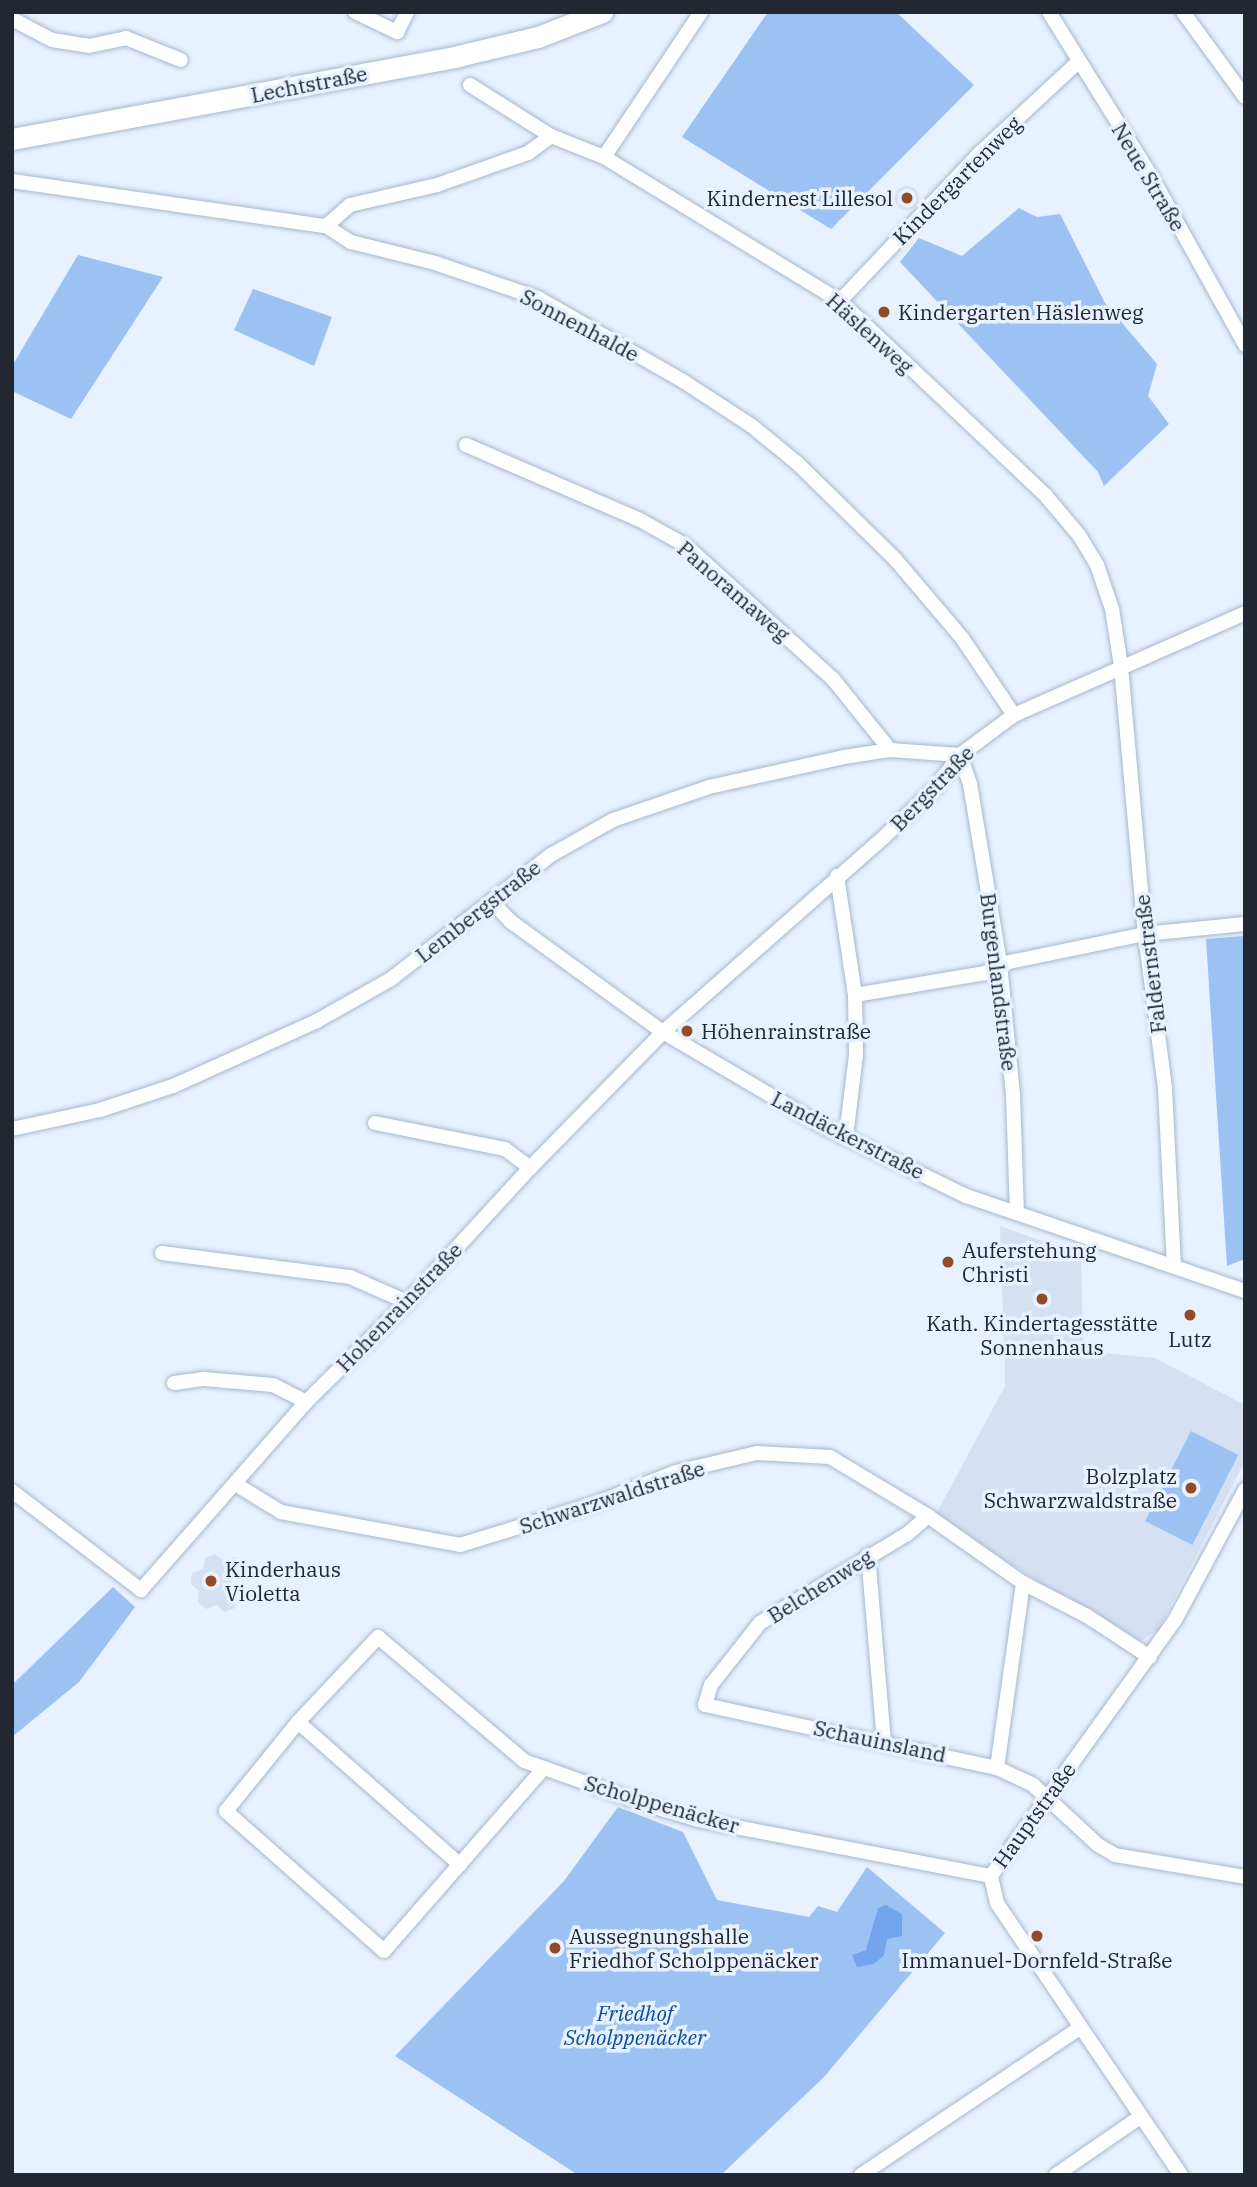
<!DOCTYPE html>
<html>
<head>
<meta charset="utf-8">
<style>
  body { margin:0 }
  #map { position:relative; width:1257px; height:2187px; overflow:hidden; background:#e7f1ff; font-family:"IBM Plex Serif",serif }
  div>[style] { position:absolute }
  .built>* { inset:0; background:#d5e1f2 }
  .round { border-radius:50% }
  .green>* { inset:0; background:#9cc1f3; transform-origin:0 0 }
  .water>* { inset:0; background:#72a5ed }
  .roads { filter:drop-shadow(0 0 2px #a7b7cd) drop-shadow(0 0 2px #a7b7cd) }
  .street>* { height:14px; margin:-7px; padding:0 7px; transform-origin:7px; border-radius:7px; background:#fff }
  .secondary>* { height:21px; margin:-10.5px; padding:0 10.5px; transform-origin:10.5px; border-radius:10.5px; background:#fff }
  .dots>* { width:19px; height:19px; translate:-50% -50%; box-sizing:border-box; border:4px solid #e7f1ff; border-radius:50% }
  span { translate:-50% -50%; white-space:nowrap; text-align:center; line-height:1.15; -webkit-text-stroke:7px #e7f1ff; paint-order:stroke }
  .street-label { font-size:21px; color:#222831 }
  .poi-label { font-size:21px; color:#222831 }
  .right { translate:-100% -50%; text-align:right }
  .left { translate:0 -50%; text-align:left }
  .park-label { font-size:21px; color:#054ea0; font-style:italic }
  .frame { position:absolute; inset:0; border:14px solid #222831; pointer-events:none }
</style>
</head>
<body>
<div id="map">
  <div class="built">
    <i class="round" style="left:895px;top:186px;width:24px;height:24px"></i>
    <i style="clip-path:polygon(1000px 1226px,1081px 1255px,1083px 1342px,1004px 1345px)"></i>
    <i style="clip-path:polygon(1005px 1351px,1084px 1351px,1155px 1358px,1245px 1405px,1245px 1461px,1158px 1630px,1141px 1641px,1043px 1585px,936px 1514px,1005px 1386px)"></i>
    <i style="clip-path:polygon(215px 1554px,224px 1561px,234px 1557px,243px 1564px,241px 1575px,231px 1579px,229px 1589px,237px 1597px,235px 1608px,225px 1612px,216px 1605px,206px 1609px,198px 1602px,199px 1591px,191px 1584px,192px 1573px,203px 1569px,205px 1558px)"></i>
  </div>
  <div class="green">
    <i style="clip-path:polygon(768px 12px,896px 12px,974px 85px,831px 229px,682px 137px)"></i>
    <i style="clip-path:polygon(1019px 208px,1037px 217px,1060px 214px,1105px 303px,1157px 364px,1148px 396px,1169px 424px,1104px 486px,1098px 472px,900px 262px,919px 238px,962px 256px)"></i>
    <i style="clip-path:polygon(78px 255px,163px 277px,71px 419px,12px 391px,12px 366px)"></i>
    <i style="clip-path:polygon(253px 289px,332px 317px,314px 366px,234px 330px)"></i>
    <i style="clip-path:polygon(1245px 936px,1245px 1259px,1227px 1266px,1206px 939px)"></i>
    <i style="left:1191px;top:1431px;width:53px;height:101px;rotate:27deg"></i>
    <i style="clip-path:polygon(113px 1587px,135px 1607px,79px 1682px,12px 1737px,12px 1685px)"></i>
    <i style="clip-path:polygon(618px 1807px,683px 1832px,717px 1900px,809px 1917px,818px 1906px,837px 1912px,867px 1867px,945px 1933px,824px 2077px,721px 2175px,578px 2175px,395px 2056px,564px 1881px)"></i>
  </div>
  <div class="water">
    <i style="clip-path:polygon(886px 1905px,902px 1914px,902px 1936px,887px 1939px,884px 1955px,874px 1964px,857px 1967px,852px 1955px,866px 1950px,878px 1908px)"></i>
  </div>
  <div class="roads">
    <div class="street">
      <i style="left:355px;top:12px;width:47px;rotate:25.5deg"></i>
      <i style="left:397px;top:32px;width:22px;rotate:-63deg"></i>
      <i style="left:1049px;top:12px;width:191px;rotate:58.1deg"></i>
      <i style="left:1150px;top:174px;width:196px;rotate:60.9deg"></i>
      <i style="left:1183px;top:12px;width:105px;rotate:53.9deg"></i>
      <i style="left:12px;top:19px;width:45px;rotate:27.7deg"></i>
      <i style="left:52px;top:40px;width:37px;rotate:9deg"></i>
      <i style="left:89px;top:46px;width:38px;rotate:-12deg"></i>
      <i style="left:126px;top:38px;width:59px;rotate:21.8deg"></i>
      <i style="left:470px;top:85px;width:96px;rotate:32.2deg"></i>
      <i style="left:551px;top:136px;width:57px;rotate:21.6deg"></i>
      <i style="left:604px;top:157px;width:276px;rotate:31.4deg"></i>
      <i style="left:840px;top:301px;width:284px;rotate:43.4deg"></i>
      <i style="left:1046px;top:496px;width:51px;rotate:49.8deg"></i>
      <i style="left:1079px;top:535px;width:35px;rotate:59deg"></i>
      <i style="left:1097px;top:565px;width:46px;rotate:71.2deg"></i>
      <i style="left:1112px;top:609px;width:58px;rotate:81deg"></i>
      <i style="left:1121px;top:666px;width:269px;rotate:84.9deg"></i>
      <i style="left:1145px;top:934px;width:156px;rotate:82.6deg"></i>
      <i style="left:1165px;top:1089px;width:175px;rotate:87.1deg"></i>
      <i style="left:604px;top:157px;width:174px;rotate:-56.2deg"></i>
      <i style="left:12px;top:181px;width:317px;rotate:8.2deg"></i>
      <i style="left:326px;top:226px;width:30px;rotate:33deg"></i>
      <i style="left:351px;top:242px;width:87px;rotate:14deg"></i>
      <i style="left:435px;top:263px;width:109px;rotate:18.8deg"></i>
      <i style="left:538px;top:298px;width:167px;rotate:29.8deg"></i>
      <i style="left:683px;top:381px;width:82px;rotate:33.1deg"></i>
      <i style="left:752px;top:426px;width:58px;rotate:39.4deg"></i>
      <i style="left:797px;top:463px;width:137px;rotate:44.4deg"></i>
      <i style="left:895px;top:559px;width:104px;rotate:49.7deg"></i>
      <i style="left:962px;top:638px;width:93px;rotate:56deg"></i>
      <i style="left:326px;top:226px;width:32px;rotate:-41deg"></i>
      <i style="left:350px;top:205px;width:89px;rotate:-12.9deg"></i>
      <i style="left:437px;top:185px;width:96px;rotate:-19.4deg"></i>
      <i style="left:528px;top:153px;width:29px;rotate:-36deg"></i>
      <i style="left:840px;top:301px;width:204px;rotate:-46.6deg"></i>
      <i style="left:980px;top:153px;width:134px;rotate:-42.9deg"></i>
      <i style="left:466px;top:445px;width:189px;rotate:23.3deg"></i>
      <i style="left:640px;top:520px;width:51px;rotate:29.1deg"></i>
      <i style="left:685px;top:545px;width:200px;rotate:42.2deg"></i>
      <i style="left:833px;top:679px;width:91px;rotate:51.2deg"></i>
      <i style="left:960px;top:755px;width:31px;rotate:71deg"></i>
      <i style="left:970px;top:784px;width:182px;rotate:80.5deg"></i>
      <i style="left:1000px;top:964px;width:131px;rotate:84.3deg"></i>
      <i style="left:1013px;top:1094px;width:119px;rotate:88.1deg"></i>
      <i style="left:837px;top:876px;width:120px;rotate:81.4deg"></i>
      <i style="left:855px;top:995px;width:60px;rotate:89deg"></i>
      <i style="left:856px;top:1055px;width:83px;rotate:97deg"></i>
      <i style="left:491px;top:901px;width:28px;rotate:46deg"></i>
      <i style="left:510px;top:921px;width:189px;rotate:36deg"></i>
      <i style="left:663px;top:1032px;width:183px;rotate:30.5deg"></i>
      <i style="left:821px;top:1125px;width:161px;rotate:26.1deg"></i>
      <i style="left:966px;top:1196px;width:295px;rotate:18.8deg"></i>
      <i style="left:855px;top:995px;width:132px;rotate:-9.6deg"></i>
      <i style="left:985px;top:973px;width:17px;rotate:-31deg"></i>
      <i style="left:1000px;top:964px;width:148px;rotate:-11.7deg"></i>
      <i style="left:1145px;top:934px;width:100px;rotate:-5.7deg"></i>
      <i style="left:375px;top:1123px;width:133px;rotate:11.3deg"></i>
      <i style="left:505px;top:1149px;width:31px;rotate:37deg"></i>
      <i style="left:12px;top:1129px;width:90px;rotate:-12.2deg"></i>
      <i style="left:100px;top:1110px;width:77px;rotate:-18.2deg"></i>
      <i style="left:173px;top:1086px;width:158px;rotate:-24.3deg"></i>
      <i style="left:317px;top:1021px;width:85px;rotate:-29.6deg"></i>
      <i style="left:391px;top:979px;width:202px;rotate:-37.8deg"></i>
      <i style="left:551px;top:855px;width:71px;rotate:-29.4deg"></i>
      <i style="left:613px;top:820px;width:102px;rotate:-19deg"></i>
      <i style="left:709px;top:787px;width:138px;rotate:-12.5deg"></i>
      <i style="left:844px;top:757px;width:47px;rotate:-8.7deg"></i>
      <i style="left:890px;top:750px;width:70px;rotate:4.1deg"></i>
      <i style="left:162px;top:1253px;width:190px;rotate:7.3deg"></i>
      <i style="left:350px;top:1277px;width:62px;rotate:23.7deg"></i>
      <i style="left:174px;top:1383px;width:30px;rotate:-8deg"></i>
      <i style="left:204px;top:1379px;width:69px;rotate:5deg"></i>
      <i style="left:273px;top:1385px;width:37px;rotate:27deg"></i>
      <i style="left:237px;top:1485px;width:52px;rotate:31.5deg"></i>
      <i style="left:281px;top:1512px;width:182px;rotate:10.4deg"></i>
      <i style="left:460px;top:1545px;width:140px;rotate:-17deg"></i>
      <i style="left:594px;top:1504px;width:88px;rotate:-21.3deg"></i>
      <i style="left:676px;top:1472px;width:83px;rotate:-13.2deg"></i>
      <i style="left:757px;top:1453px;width:73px;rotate:3.1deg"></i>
      <i style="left:830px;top:1457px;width:114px;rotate:31deg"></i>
      <i style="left:928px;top:1516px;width:116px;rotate:35.2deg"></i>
      <i style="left:1023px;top:1583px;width:72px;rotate:27.3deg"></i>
      <i style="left:1087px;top:1616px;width:75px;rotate:33.1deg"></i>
      <i style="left:12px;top:1491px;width:163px;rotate:37.5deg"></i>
      <i style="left:141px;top:1590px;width:250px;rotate:-48.7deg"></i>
      <i style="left:306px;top:1402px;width:142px;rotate:-44.7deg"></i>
      <i style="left:407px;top:1302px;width:182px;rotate:-47.5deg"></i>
      <i style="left:530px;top:1168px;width:190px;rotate:-45.6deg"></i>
      <i style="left:663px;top:1032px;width:293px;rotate:-41.4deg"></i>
      <i style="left:883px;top:838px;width:74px;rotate:-43.9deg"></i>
      <i style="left:936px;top:787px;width:40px;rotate:-53deg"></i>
      <i style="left:960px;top:755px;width:67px;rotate:-36.5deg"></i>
      <i style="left:1014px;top:715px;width:253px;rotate:-23.8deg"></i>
      <i style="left:928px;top:1516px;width:28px;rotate:139deg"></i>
      <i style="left:907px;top:1534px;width:172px;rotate:148.8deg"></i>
      <i style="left:760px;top:1623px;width:79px;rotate:128.3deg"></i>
      <i style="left:711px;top:1685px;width:21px;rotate:107deg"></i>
      <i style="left:705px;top:1705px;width:299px;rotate:12.2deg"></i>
      <i style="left:997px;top:1768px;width:40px;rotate:25deg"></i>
      <i style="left:1033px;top:1785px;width:88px;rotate:42.7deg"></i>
      <i style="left:1098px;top:1845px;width:20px;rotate:30deg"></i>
      <i style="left:1115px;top:1855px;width:132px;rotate:9.6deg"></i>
      <i style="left:868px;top:1555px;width:188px;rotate:85.1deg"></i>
      <i style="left:298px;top:1722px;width:216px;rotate:41.4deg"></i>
      <i style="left:544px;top:1768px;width:243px;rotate:131.2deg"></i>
      <i style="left:384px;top:1951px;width:211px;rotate:-138.5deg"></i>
      <i style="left:226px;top:1811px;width:114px;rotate:-51deg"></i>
      <i style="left:298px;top:1722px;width:117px;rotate:-46.7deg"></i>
      <i style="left:378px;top:1637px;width:192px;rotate:40.3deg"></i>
      <i style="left:524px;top:1761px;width:21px;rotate:19deg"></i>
      <i style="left:544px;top:1768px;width:114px;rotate:19.6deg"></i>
      <i style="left:651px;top:1806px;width:50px;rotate:16.3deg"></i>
      <i style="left:699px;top:1820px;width:297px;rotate:10.9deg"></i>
      <i style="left:997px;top:1768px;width:187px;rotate:-82deg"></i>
      <i style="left:861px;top:2175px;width:264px;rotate:-33.9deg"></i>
      <i style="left:1056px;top:2175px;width:102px;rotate:-34.6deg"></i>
      <i style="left:1181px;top:2175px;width:328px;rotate:-124.1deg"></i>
      <i style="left:997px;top:1903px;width:28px;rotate:-103deg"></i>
      <i style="left:991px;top:1876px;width:315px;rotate:-54.3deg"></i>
      <i style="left:1175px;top:1620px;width:148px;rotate:-61.7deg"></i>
    </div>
    <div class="secondary">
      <i style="left:12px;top:139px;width:454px;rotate:-10.5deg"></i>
      <i style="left:458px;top:56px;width:82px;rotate:-13.4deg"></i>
      <i style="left:538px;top:37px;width:69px;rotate:-21.3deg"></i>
    </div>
  </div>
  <div class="dots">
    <i style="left:907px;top:198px;background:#924b26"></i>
    <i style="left:884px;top:312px;background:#924b26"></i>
    <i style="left:687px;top:1031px;background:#924b26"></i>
    <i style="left:948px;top:1262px;background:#924b26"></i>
    <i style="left:1042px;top:1299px;background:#924b26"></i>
    <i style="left:1190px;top:1315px;background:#924b26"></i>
    <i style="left:1191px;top:1488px;background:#924b26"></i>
    <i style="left:211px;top:1581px;background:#924b26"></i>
    <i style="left:1037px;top:1936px;background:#924b26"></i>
    <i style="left:555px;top:1948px;background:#924b26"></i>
  </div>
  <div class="street-label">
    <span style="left:309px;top:84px;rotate:-11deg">Lechtstraße</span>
    <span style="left:1149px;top:177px;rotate:59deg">Neue Straße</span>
    <span style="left:957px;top:180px;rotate:-45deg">Kindergartenweg</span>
    <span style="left:580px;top:325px;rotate:28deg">Sonnenhalde</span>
    <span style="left:870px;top:333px;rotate:42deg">Häslenweg</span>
    <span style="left:734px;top:591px;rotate:41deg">Panoramaweg</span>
    <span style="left:932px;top:788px;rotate:-46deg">Bergstraße</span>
    <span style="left:478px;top:911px;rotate:-38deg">Lembergstraße</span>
    <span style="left:1150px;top:964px;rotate:-97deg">Faldernstraße</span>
    <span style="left:999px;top:982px;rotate:83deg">Burgenlandstraße</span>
    <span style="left:848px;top:1135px;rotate:27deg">Landäckerstraße</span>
    <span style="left:399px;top:1307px;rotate:-46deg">Hohenrainstraße</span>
    <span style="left:612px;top:1497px;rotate:-18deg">Schwarzwaldstraße</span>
    <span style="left:820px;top:1586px;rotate:-32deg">Belchenweg</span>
    <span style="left:880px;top:1741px;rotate:12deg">Schauinsland</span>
    <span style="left:662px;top:1804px;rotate:16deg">Scholppenäcker</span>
    <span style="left:1034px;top:1815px;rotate:-54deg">Hauptstraße</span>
  </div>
  <div class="poi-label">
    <span class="right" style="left:893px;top:198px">Kindernest Lillesol</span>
    <span class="left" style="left:898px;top:312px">Kindergarten Häslenweg</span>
    <span class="left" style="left:701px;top:1031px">Höhenrainstraße</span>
    <span class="left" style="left:962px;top:1262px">Auferstehung<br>Christi</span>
    <span style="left:1042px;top:1335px">Kath. Kindertagesstätte<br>Sonnenhaus</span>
    <span style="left:1190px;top:1339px">Lutz</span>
    <span class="right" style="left:1177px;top:1488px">Bolzplatz<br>Schwarzwaldstraße</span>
    <span class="left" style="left:225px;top:1581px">Kinderhaus<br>Violetta</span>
    <span class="left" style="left:569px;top:1948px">Aussegnungshalle<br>Friedhof Scholppenäcker</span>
    <span style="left:1037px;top:1960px">Immanuel-Dornfeld-Straße</span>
  </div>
  <div class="park-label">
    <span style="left:635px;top:2025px">Friedhof<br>Scholppenäcker</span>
  </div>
  <div class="frame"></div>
</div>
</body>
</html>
